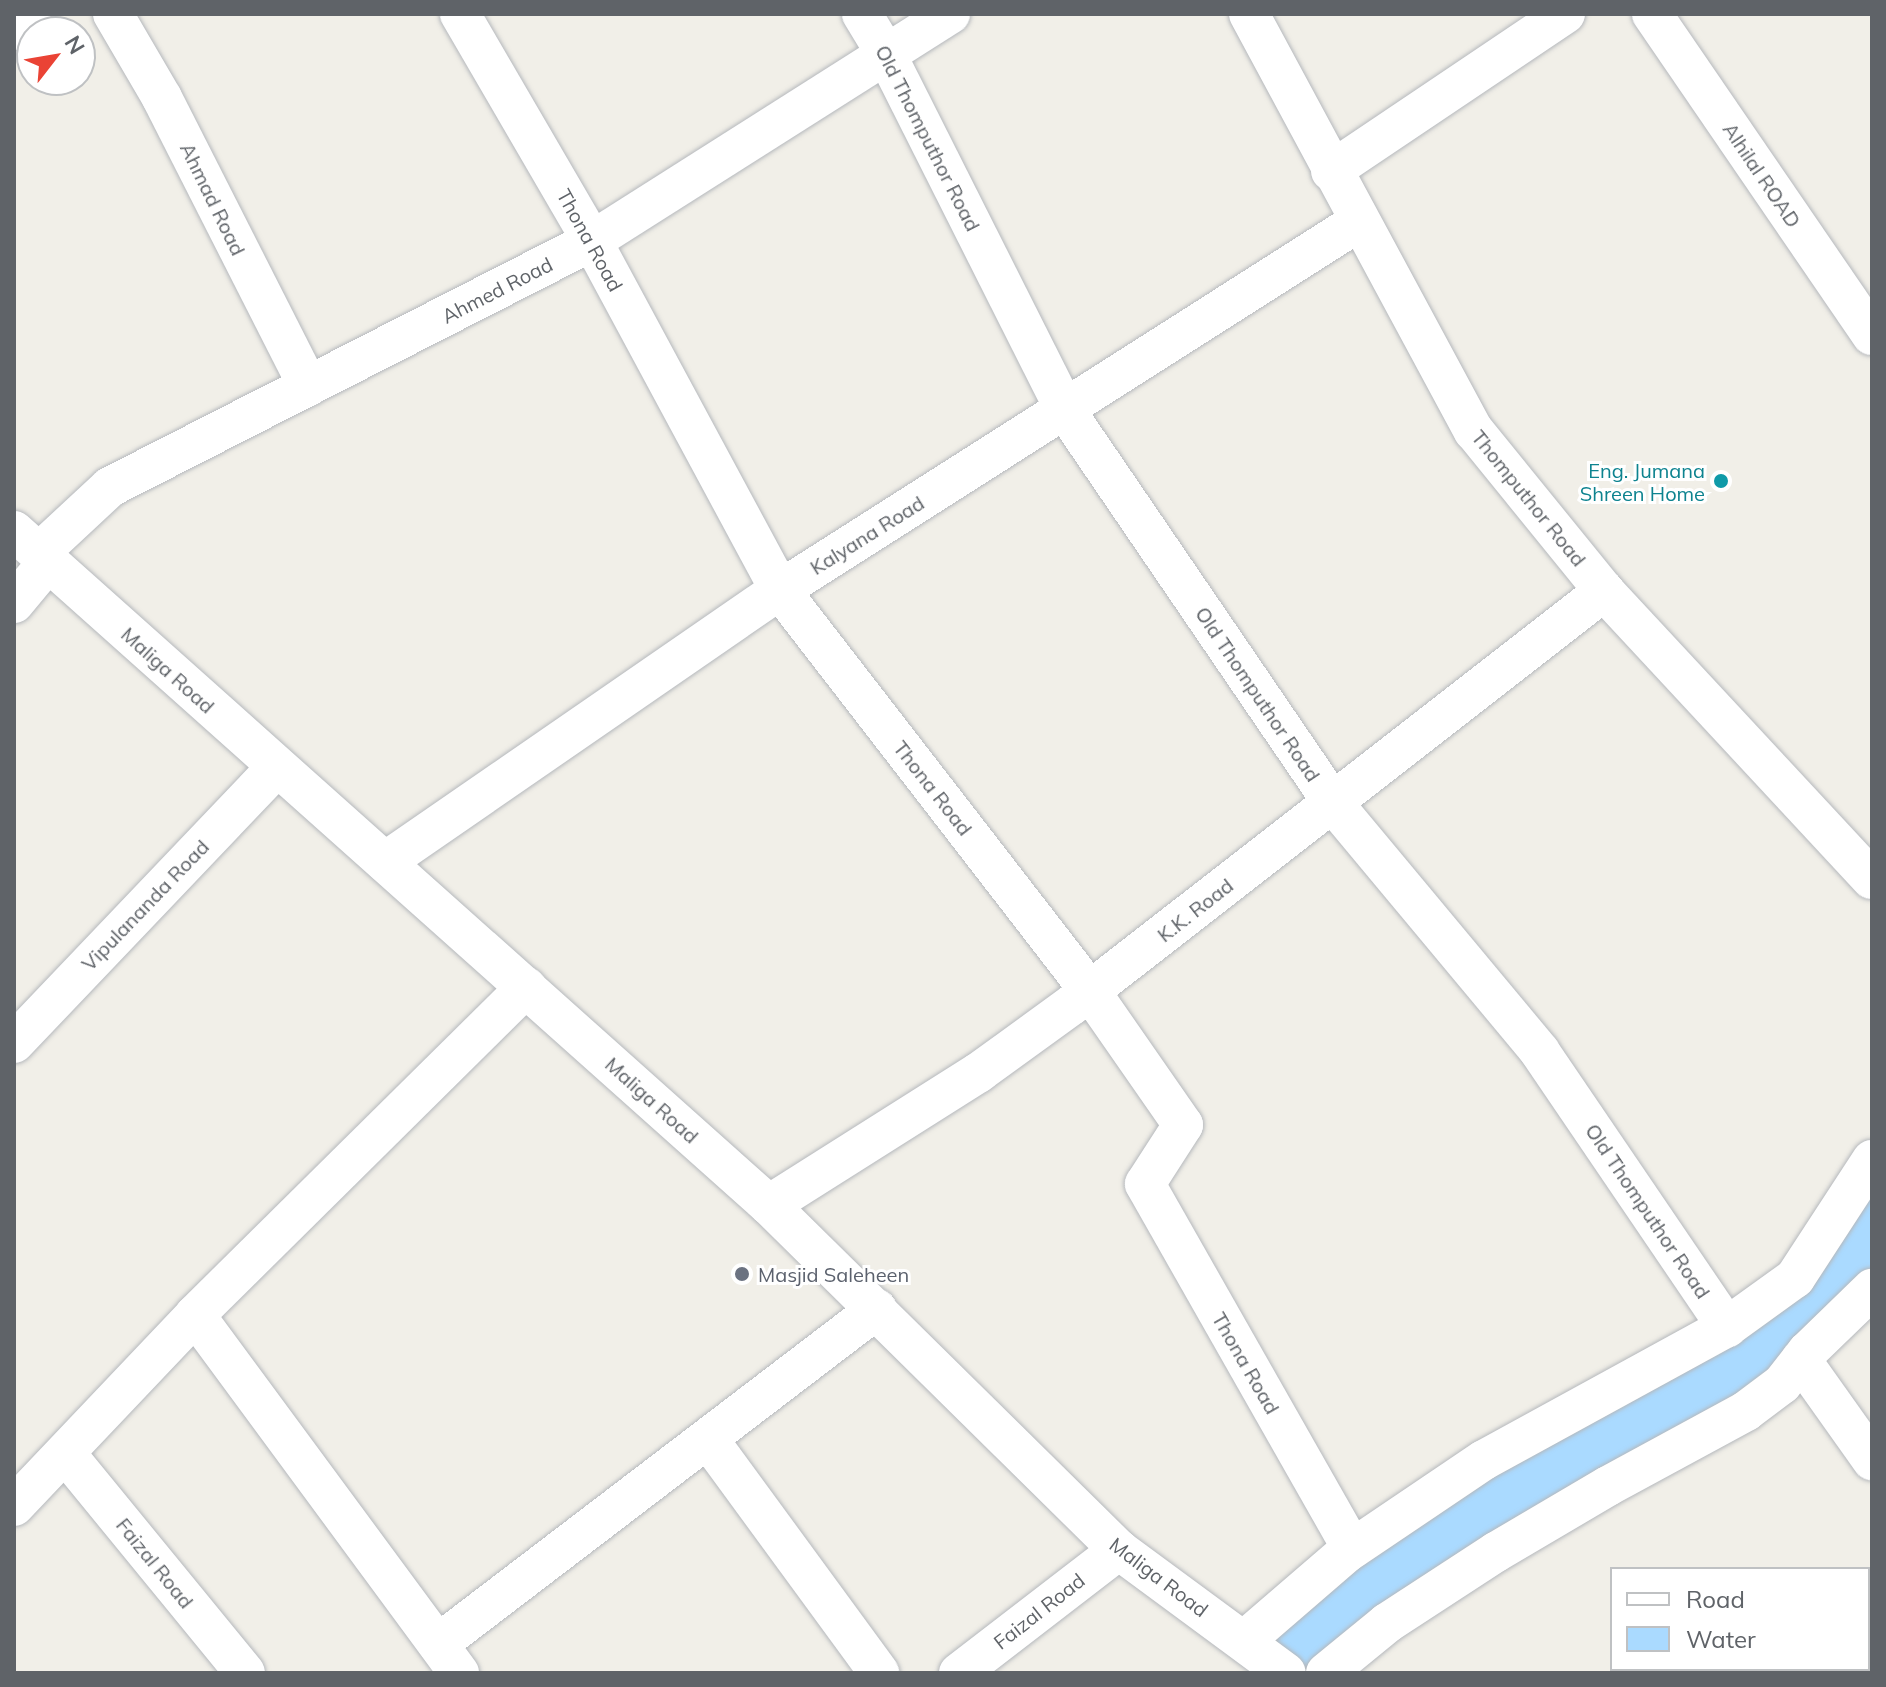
<!DOCTYPE html>
<html>
<head>
<meta charset="utf-8">
<style>
  body { margin:0 }
  #map { position:relative; width:1886px; height:1687px; overflow:hidden; background:#f1efe8; font-family:Mulish,sans-serif }
  div>[style] { position:absolute }
  .water>* { inset:0; background:#aadaff }
  .roads { filter:drop-shadow(0 0 2px #b5b8bc) drop-shadow(0 0 2px #b5b8bc) }
  .street>* { height:40px; margin:-20px; padding:0 20px; transform-origin:20px; border-radius:20px; background:#fff }
  .dots>* { width:22px; height:22px; translate:-50% -50%; box-sizing:border-box; border:4px solid #fff; border-radius:50% }
  span { translate:-50% -50%; white-space:nowrap; text-align:center; line-height:1.15; -webkit-text-stroke:6px #fff; paint-order:stroke }
  .street-label { font-size:20px; color:#5f6368 }
  .culture-label { font-size:20px; color:#0d838f }
  .right { translate:-100% -50%; text-align:right }
  .worship-label { font-size:20px; color:#5b616d }
  .left { translate:0 -50%; text-align:left }
  .frame { position:absolute; inset:0; border:16px solid #5f6368; pointer-events:none }
  .legend { position:absolute; left:1610px; top:1567px; width:260px; height:104px; box-sizing:border-box; background:#fff; border:2px solid #bfc1c3; margin:0; padding:10px 14px; list-style:none; font-size:24px; color:#5f6368 }
  .legend li { display:flex; align-items:center; gap:16px; height:40px }
  .legend b { width:40px; border:2px solid #bfc1c3 }
  .north { position:absolute; left:16px; top:16px; width:80px; height:80px; box-sizing:border-box; background:#fff; border:2px solid #bfc1c3; border-radius:50%; rotate:59deg; font-size:22px; font-weight:700; line-height:32px; text-align:center; color:#5f6368 }
  .north::after { content:''; display:block; margin:auto; width:28px; height:36px; background:#ea4335; clip-path:polygon(50% 0,100% 100%,50% 72%,0 100%) }
</style>
</head>
<body>
<div id="map">
  <div class="water">
    <i style="clip-path:polygon(1872px 1160px,1872px 1289px,1807px 1352px,1319px 1673px,1290px 1673px,1244px 1641px,1352px 1548px,1727px 1327px)"></i>
  </div>
  <div class="roads">
    <div class="street">
      <i style="left:113px;top:14px;width:97px;rotate:59.7deg"></i>
      <i style="left:162px;top:98px;width:323px;rotate:63.1deg"></i>
      <i style="left:460px;top:14px;width:263px;rotate:59.8deg"></i>
      <i style="left:592px;top:241px;width:396px;rotate:61.7deg"></i>
      <i style="left:780px;top:590px;width:507px;rotate:52.29deg"></i>
      <i style="left:1090px;top:991px;width:163px;rotate:55.2deg"></i>
      <i style="left:1183px;top:1125px;width:70px;rotate:122.8deg"></i>
      <i style="left:1145px;top:1184px;width:419px;rotate:60.4deg"></i>
      <i style="left:862px;top:14px;width:44px;rotate:58.8deg"></i>
      <i style="left:885px;top:52px;width:401px;rotate:63.3deg"></i>
      <i style="left:1065px;top:410px;width:474px;rotate:55.7deg"></i>
      <i style="left:1332px;top:802px;width:325px;rotate:50.2deg"></i>
      <i style="left:1540px;top:1052px;width:333px;rotate:55.8deg"></i>
      <i style="left:1249px;top:14px;width:474px;rotate:61.7deg"></i>
      <i style="left:1474px;top:431px;width:206px;rotate:50.9deg"></i>
      <i style="left:1604px;top:591px;width:393px;rotate:47.1deg"></i>
      <i style="left:1652px;top:14px;width:389px;rotate:55.6deg"></i>
      <i style="left:14px;top:30px;width:23px;rotate:-43deg"></i>
      <i style="left:1331px;top:171px;width:282px;rotate:-33.9deg"></i>
      <i style="left:14px;top:531px;width:1012px;rotate:41.76deg"></i>
      <i style="left:769px;top:1205px;width:491px;rotate:44.6deg"></i>
      <i style="left:1119px;top:1550px;width:207px;rotate:36.4deg"></i>
      <i style="left:39px;top:553px;width:97px;rotate:-42.9deg"></i>
      <i style="left:110px;top:487px;width:541px;rotate:-27.04deg"></i>
      <i style="left:592px;top:241px;width:424px;rotate:-32.4deg"></i>
      <i style="left:14px;top:603px;width:53px;rotate:-50.3deg"></i>
      <i style="left:385px;top:862px;width:480px;rotate:-34.6deg"></i>
      <i style="left:780px;top:590px;width:685px;rotate:-32.48deg"></i>
      <i style="left:14px;top:1043px;width:381px;rotate:-46.4deg"></i>
      <i style="left:769px;top:1205px;width:247px;rotate:-32.3deg"></i>
      <i style="left:978px;top:1073px;width:117px;rotate:-36deg"></i>
      <i style="left:1073px;top:1004px;width:673px;rotate:-37.87deg"></i>
      <i style="left:195px;top:1315px;width:445px;rotate:53.6deg"></i>
      <i style="left:1801px;top:1360px;width:123px;rotate:54.6deg"></i>
      <i style="left:708px;top:1439px;width:290px;rotate:53.8deg"></i>
      <i style="left:65px;top:1453px;width:284px;rotate:50.7deg"></i>
      <i style="left:14px;top:1506px;width:263px;rotate:-46.5deg"></i>
      <i style="left:195px;top:1315px;width:466px;rotate:-44.7deg"></i>
      <i style="left:1868px;top:1620px;width:5px;rotate:-37deg"></i>
      <i style="left:1244px;top:1641px;width:135px;rotate:-40.8deg"></i>
      <i style="left:1346px;top:1553px;width:166px;rotate:-34deg"></i>
      <i style="left:1484px;top:1460px;width:277px;rotate:-28.7deg"></i>
      <i style="left:1727px;top:1327px;width:84px;rotate:-35.8deg"></i>
      <i style="left:1795px;top:1278px;width:141px;rotate:-56.9deg"></i>
      <i style="left:438px;top:1644px;width:552px;rotate:-37.35deg"></i>
      <i style="left:959px;top:1673px;width:202px;rotate:-37.6deg"></i>
      <i style="left:1326px;top:1673px;width:79px;rotate:-39.3deg"></i>
      <i style="left:1387px;top:1623px;width:130px;rotate:-33.1deg"></i>
      <i style="left:1496px;top:1552px;width:130px;rotate:-30.5deg"></i>
      <i style="left:1608px;top:1486px;width:157px;rotate:-28.5deg"></i>
      <i style="left:1746px;top:1411px;width:45px;rotate:-36.9deg"></i>
      <i style="left:1782px;top:1384px;width:41px;rotate:-52deg"></i>
      <i style="left:1807px;top:1352px;width:91px;rotate:-44.1deg"></i>
      <i style="left:1791px;top:1673px;width:7px;rotate:-34deg"></i>
    </div>
  </div>
  <div class="dots">
    <i style="left:1721px;top:481px;background:#0f9aa8"></i>
    <i style="left:742px;top:1274px;background:#6b7280"></i>
  </div>
  <div class="street-label">
    <span style="left:928px;top:138px;rotate:63deg">Old Thomputhor Road</span>
    <span style="left:1762px;top:175px;rotate:56deg">Alhilal ROAD</span>
    <span style="left:213px;top:199px;rotate:64deg">Ahmad Road</span>
    <span style="left:590px;top:240px;rotate:61deg">Thona Road</span>
    <span style="left:497px;top:290px;rotate:-27deg">Ahmed Road</span>
    <span style="left:1529px;top:498px;rotate:51deg">Thomputhor Road</span>
    <span style="left:867px;top:535px;rotate:-32deg">Kalyana Road</span>
    <span style="left:168px;top:670px;rotate:42deg">Maliga Road</span>
    <span style="left:1258px;top:694px;rotate:56deg">Old Thomputhor Road</span>
    <span style="left:933px;top:788px;rotate:52deg">Thona Road</span>
    <span style="left:145px;top:905px;rotate:-46deg">Vipulananda Road</span>
    <span style="left:1195px;top:910px;rotate:-38deg">K.K. Road</span>
    <span style="left:652px;top:1100px;rotate:42deg">Maliga Road</span>
    <span style="left:1648px;top:1211px;rotate:56deg">Old Thomputhor Road</span>
    <span style="left:1246px;top:1363px;rotate:60deg">Thona Road</span>
    <span style="left:155px;top:1563px;rotate:51deg">Faizal Road</span>
    <span style="left:1159px;top:1577px;rotate:37deg">Maliga Road</span>
    <span style="left:1039px;top:1611px;rotate:-38deg">Faizal Road</span>
  </div>
  <div class="culture-label">
    <span class="right" style="left:1705px;top:482px">Eng. Jumana<br>Shreen Home</span>
  </div>
  <div class="worship-label">
    <span class="left" style="left:758px;top:1274px">Masjid Saleheen</span>
  </div>
  <div class="frame"></div>
  <ul class="legend">
  <li><b style="height:10px;background:#fff"></b>Road</li>
  <li><b style="height:22px;background:#aadaff"></b>Water</li>
  </ul>
  <div class="north">N</div>
</div>
</body>
</html>
